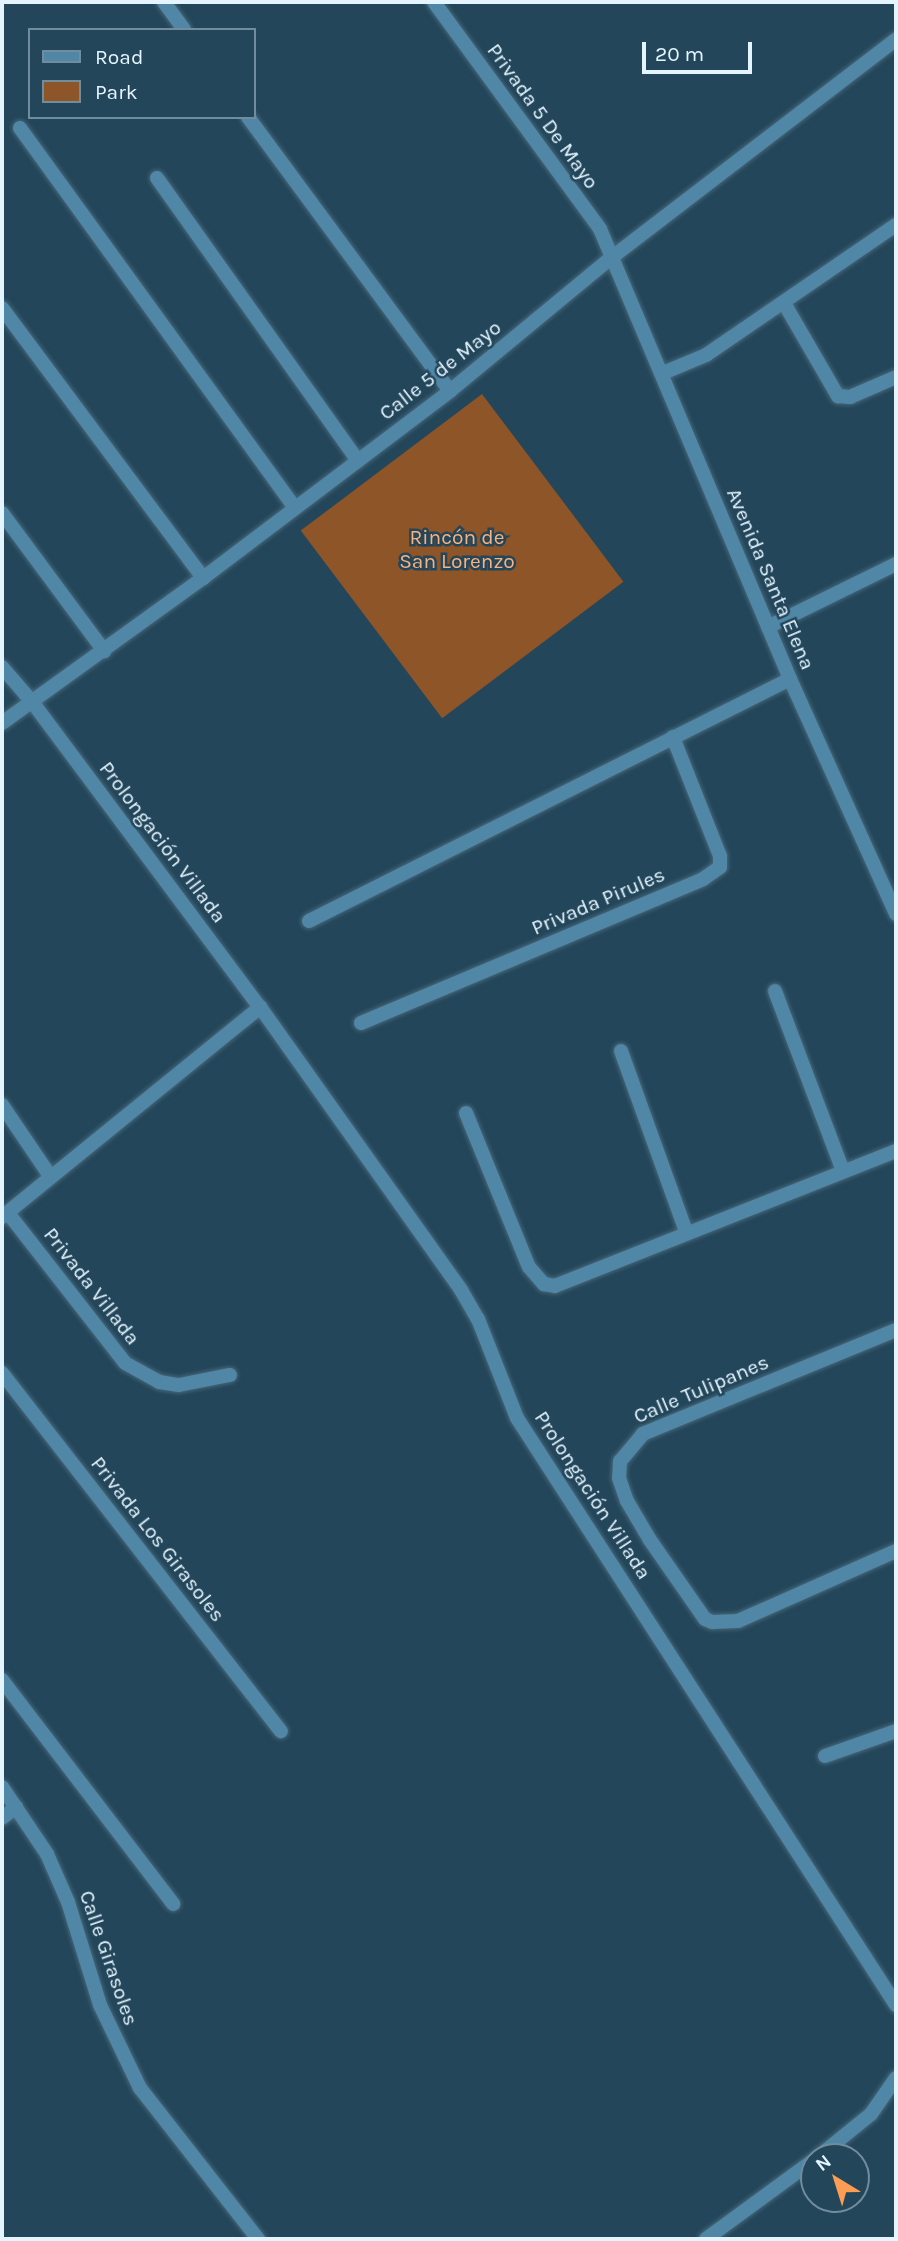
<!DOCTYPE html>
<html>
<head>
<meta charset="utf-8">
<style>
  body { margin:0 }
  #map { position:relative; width:898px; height:2241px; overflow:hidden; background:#23465a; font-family:Karla,sans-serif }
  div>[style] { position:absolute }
  .green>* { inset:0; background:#8e5528; transform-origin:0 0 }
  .roads { filter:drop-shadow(0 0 2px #466678) drop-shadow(0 0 2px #466678) }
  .minor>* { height:14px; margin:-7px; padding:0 7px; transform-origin:7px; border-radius:7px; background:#5086a6 }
  .tertiary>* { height:14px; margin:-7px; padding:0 7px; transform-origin:7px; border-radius:7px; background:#5086a6 }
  span { translate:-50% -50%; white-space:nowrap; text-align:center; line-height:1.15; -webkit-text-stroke:5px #23465a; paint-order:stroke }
  .street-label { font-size:21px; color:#e5f5ff }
  .park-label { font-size:21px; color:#fbb17c }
  .frame { position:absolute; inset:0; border:4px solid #e5f5ff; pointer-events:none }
  .legend { position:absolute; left:28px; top:28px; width:228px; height:91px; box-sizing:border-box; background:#23465a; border:2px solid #718c9c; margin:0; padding:9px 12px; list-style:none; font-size:21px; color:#e5f5ff }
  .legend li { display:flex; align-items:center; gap:14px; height:35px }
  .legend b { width:35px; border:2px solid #718c9c }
  .north { position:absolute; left:800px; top:2143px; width:70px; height:70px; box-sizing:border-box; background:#23465a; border:2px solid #718c9c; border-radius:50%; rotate:322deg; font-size:19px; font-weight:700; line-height:28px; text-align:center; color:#e5f5ff }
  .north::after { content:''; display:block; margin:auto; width:24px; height:32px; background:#fc9d53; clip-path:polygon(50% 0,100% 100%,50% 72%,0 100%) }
  .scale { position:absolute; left:642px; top:42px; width:110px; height:32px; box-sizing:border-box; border:4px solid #e5f5ff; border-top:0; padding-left:9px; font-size:21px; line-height:24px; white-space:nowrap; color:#e5f5ff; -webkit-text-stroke:5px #23465a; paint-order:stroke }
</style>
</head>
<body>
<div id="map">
  <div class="green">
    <i style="left:482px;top:394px;width:235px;height:227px;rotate:53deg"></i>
  </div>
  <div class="roads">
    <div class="minor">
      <i style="left:164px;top:2px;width:34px;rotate:54deg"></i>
      <i style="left:434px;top:2px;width:281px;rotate:53.8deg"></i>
      <i style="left:600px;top:229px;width:488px;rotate:67.1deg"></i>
      <i style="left:790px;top:679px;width:258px;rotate:65.7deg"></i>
      <i style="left:248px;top:117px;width:340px;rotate:53.6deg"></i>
      <i style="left:20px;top:128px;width:468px;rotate:54.1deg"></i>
      <i style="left:157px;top:178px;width:347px;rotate:54.6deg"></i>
      <i style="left:784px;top:303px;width:108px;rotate:59.9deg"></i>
      <i style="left:838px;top:396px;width:12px;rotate:5deg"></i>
      <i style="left:850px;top:397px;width:50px;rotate:-23.5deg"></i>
      <i style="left:2px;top:308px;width:337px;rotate:53.3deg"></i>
      <i style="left:663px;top:373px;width:47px;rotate:-22.7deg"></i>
      <i style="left:706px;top:355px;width:230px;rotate:-34.4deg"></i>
      <i style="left:2px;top:513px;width:172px;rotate:53.5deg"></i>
      <i style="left:768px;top:627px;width:143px;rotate:-26.2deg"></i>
      <i style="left:2px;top:667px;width:48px;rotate:49.3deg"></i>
      <i style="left:33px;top:703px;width:379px;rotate:53.3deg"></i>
      <i style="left:260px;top:1007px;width:347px;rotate:54.6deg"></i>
      <i style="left:461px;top:1290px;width:34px;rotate:60deg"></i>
      <i style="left:478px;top:1319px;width:106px;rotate:68.5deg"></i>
      <i style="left:517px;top:1418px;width:699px;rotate:57.15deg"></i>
      <i style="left:309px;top:921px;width:538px;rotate:-26.71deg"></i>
      <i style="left:775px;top:991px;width:192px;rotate:69.3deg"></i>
      <i style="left:361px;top:1023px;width:371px;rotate:-22.8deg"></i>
      <i style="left:703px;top:879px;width:21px;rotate:-35deg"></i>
      <i style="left:720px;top:867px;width:11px;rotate:-90deg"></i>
      <i style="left:720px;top:856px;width:128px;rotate:-111.6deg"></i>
      <i style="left:621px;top:1051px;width:192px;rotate:70.2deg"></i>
      <i style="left:2px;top:1105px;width:86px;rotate:55.9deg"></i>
      <i style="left:466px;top:1113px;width:166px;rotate:67.8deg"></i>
      <i style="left:529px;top:1267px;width:23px;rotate:49deg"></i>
      <i style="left:544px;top:1284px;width:11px;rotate:10deg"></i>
      <i style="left:555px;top:1286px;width:367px;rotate:-21.6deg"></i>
      <i style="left:8px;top:1213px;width:190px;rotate:52deg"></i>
      <i style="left:125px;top:1363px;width:39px;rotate:29deg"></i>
      <i style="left:159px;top:1382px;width:20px;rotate:9deg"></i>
      <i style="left:179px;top:1385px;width:52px;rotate:-11.1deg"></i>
      <i style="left:2px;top:1217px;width:333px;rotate:-39.1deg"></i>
      <i style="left:896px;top:1330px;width:274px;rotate:157.7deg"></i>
      <i style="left:643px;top:1434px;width:35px;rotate:130deg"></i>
      <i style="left:620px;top:1461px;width:17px;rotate:93deg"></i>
      <i style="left:619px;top:1478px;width:24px;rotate:71deg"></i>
      <i style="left:627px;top:1501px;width:45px;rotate:59.5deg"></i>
      <i style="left:650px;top:1540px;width:96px;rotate:55.2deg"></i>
      <i style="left:705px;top:1619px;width:8px;rotate:23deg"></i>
      <i style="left:712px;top:1622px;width:26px;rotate:-2deg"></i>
      <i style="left:738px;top:1621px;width:173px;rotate:-23.9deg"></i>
      <i style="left:2px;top:1373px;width:454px;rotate:52.1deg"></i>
      <i style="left:2px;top:1680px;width:282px;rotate:52.6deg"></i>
      <i style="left:825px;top:1756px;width:75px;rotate:-19.4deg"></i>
      <i style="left:2px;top:1787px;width:81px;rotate:56.1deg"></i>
      <i style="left:47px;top:1854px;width:52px;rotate:66.4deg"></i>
      <i style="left:68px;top:1902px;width:108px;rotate:72.7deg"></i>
      <i style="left:100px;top:2005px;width:92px;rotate:64.3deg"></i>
      <i style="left:140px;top:2088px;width:192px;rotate:52deg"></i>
      <i style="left:2px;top:1818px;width:18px;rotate:-38deg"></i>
      <i style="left:818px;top:2157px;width:68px;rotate:-39.1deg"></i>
      <i style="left:871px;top:2114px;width:44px;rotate:-55.2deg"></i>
      <i style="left:706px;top:2239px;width:134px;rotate:-36.2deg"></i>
    </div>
    <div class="tertiary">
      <i style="left:2px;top:723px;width:248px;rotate:-35.8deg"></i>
      <i style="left:203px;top:578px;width:310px;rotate:-37.1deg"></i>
      <i style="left:450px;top:391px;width:209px;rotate:-39.6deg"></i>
      <i style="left:611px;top:258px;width:359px;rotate:-37.5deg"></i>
    </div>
  </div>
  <div class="street-label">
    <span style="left:543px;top:116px;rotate:54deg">Privada 5 De Mayo</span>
    <span style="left:440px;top:370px;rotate:-38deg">Calle 5 de Mayo</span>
    <span style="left:771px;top:579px;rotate:67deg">Avenida Santa Elena</span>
    <span style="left:163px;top:842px;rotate:53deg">Prolongación Villada</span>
    <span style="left:598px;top:901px;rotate:-23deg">Privada Pirules</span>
    <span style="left:92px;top:1286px;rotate:52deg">Privada Villada</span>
    <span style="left:701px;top:1389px;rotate:-23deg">Calle Tulipanes</span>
    <span style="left:593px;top:1495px;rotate:57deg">Prolongación Villada</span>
    <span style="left:158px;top:1539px;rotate:52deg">Privada Los Girasoles</span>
    <span style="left:109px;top:1958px;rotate:71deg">Calle Girasoles</span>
  </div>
  <div class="park-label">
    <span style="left:457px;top:549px">Rincón de<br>San Lorenzo</span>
  </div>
  <div class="frame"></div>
  <ul class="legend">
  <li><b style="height:9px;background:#5086a6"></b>Road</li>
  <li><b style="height:19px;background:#8e5528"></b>Park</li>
  </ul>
  <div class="north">N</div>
  <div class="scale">20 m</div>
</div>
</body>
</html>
